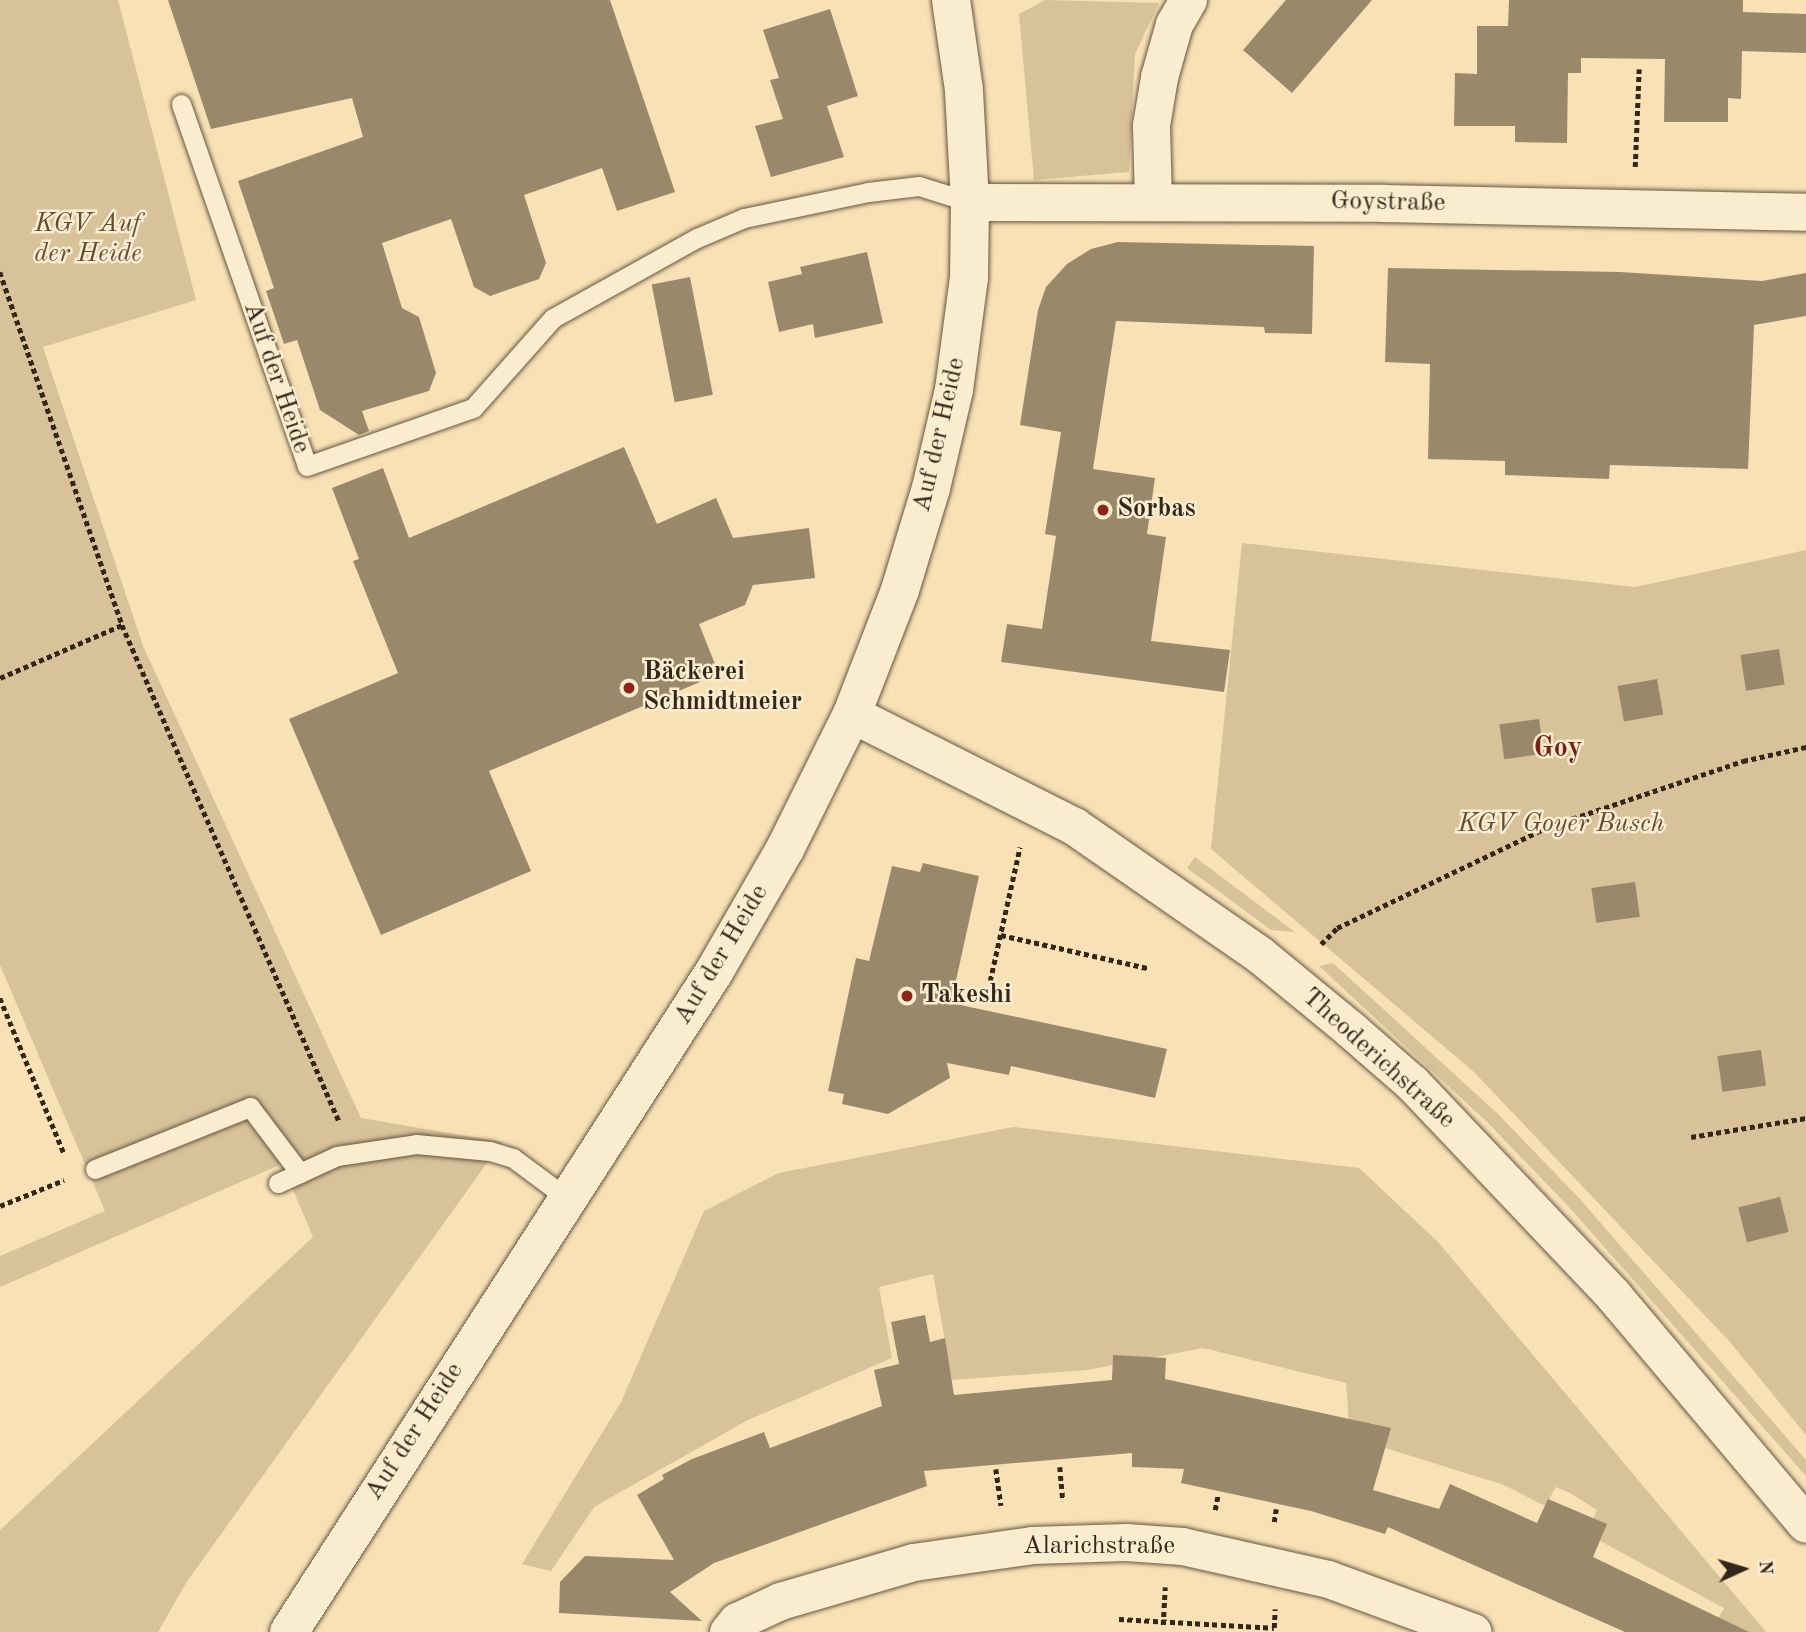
<!DOCTYPE html>
<html>
<head>
<meta charset="utf-8">
<style>
  body { margin:0 }
  #map { position:relative; width:1806px; height:1632px; overflow:hidden; background:#f8e2b5; font-family:"Old Standard TT",serif }
  div>[style] { position:absolute }
  .green>* { inset:0; background:#d7c29a }
  .building>* { inset:0; background:#9a886a; transform-origin:0 0 }
  .path>* { height:4.5px; margin-top:-2.25px; transform-origin:0; background:repeating-linear-gradient(90deg,#342719 0 5px,transparent 0 8.5px) }
  .roads { filter:drop-shadow(0 0 2px #655640) drop-shadow(0 0 2px #655640) }
  .service>* { height:19px; margin:-9.5px; padding:0 9.5px; transform-origin:9.5px; border-radius:9.5px; background:#faeccf }
  .minor>* { height:37px; margin:-18.5px; padding:0 18.5px; transform-origin:18.5px; border-radius:18.5px; background:#faeccf }
  .secondary>* { height:38px; margin:-19px; padding:0 19px; transform-origin:19px; border-radius:19px; background:#faeccf }
  .dots>* { width:19px; height:19px; translate:-50% -50%; box-sizing:border-box; border:4px solid #faeccf; border-radius:50% }
  span { translate:-50% -50%; white-space:nowrap; text-align:center; line-height:1.15; -webkit-text-stroke:5px #faeccf; paint-order:stroke }
  .street-label { font-size:26px; color:#342719 }
  .park-label { font-size:26px; color:#5d4e39; font-style:italic }
  .poi-label { font-size:26px; color:#342719; font-weight:700 }
  .left { translate:0 -50%; text-align:left }
  .neighbourhood-label { font-size:28px; color:#7a1f14; font-weight:700 }
  .north { position:absolute; left:1708px; top:1534px; width:70px; height:70px; -webkit-text-stroke:5px #faeccf; paint-order:stroke; rotate:86deg; font-size:19px; font-weight:700; line-height:28px; text-align:center; color:#342719 }
  .north::after { content:''; display:block; margin:auto; width:24px; height:32px; background:#342719; clip-path:polygon(50% 0,100% 100%,50% 72%,0 100%) }
</style>
</head>
<body>
<div id="map">
  <div class="green">
    <i style="clip-path:polygon(0 0,118px 0,196px 300px,43px 347px,143px 646px,361px 1118px,502px 1142px,186px 1583px,158px 1632px,0 1632px,0 1530px,313px 1237px,282px 1164px,0 1287px,0 1256px,105px 1211px,0 965px)"></i>
    <i style="clip-path:polygon(1045px 0,1159px 3px,1135px 54px,1129px 172px,1034px 180px,1019px 14px)"></i>
    <i style="clip-path:polygon(1242px 543px,1635px 587px,1806px 550px,1806px 1435px,1730px 1342px,1474px 1072px,1211px 849px)"></i>
    <i style="clip-path:polygon(1195px 857px,1295px 932px,1271px 930px,1187px 868px)"></i>
    <i style="clip-path:polygon(1333px 963px,1499px 1115px,1579px 1198px,1806px 1460px,1806px 1476px,1569px 1207px,1487px 1122px,1319px 966px)"></i>
    <i style="clip-path:polygon(1013px 1127px,1359px 1168px,1438px 1242px,1766px 1632px,1710px 1632px,1724px 1608px,1587px 1534px,1597px 1510px,1570px 1493px,1556px 1487px,1545px 1506px,1504px 1485px,1350px 1437px,1346px 1383px,1203px 1348px,1087px 1370px,952px 1380px,933px 1274px,879px 1287px,892px 1358px,748px 1420px,594px 1507px,551px 1571px,522px 1564px,621px 1402px,704px 1211px,779px 1173px)"></i>
  </div>
  <div class="building">
    <i style="clip-path:polygon(168px 0,610px 0,675px 192px,617px 211px,602px 168px,524px 195px,546px 263px,539px 279px,490px 296px,474px 287px,451px 219px,382px 243px,402px 308px,419px 317px,436px 373px,429px 391px,362px 411px,369px 431px,359px 435px,320px 410px,297px 340px,284px 344px,266px 291px,274px 288px,238px 181px,363px 137px,352px 98px,211px 129px)"></i>
    <i style="clip-path:polygon(1286px 0,1372px 0,1292px 93px,1243px 50px)"></i>
    <i style="clip-path:polygon(1509px 0,1743px 0,1743px 12px,1806px 14px,1806px 53px,1742px 51px,1741px 99px,1728px 98px,1728px 122px,1664px 122px,1665px 59px,1581px 58px,1581px 73px,1568px 73px,1567px 143px,1515px 142px,1515px 126px,1454px 126px,1455px 73px,1477px 74px,1477px 26px,1508px 26px)"></i>
    <i style="clip-path:polygon(830px 9px,858px 96px,827px 106px,844px 157px,771px 177px,755px 126px,783px 119px,770px 80px,779px 78px,763px 30px)"></i>
    <i style="clip-path:polygon(1118px 242px,1314px 246px,1312px 334px,1265px 333px,1264px 327px,1116px 321px,1093px 469px,1155px 478px,1147px 534px,1166px 537px,1151px 641px,1230px 650px,1224px 692px,1001px 662px,1007px 624px,1042px 629px,1056px 536px,1045px 534px,1061px 432px,1020px 425px,1038px 310px,1046px 287px,1067px 264px,1091px 249px)"></i>
    <i style="clip-path:polygon(867px 252px,883px 323px,815px 338px,813px 324px,779px 332px,768px 282px,802px 274px,800px 267px)"></i>
    <i style="clip-path:polygon(1388px 268px,1620px 272px,1762px 281px,1806px 273px,1806px 316px,1754px 325px,1748px 469px,1610px 465px,1609px 479px,1505px 475px,1505px 461px,1428px 459px,1430px 364px,1385px 362px)"></i>
    <i style="left:690px;top:277px;width:120px;height:39px;rotate:79deg"></i>
    <i style="clip-path:polygon(624px 447px,657px 524px,716px 498px,733px 538px,809px 528px,815px 578px,753px 585px,745px 605px,699px 624px,719px 674px,489px 771px,531px 871px,381px 935px,289px 719px,398px 673px,353px 561px,359px 559px,332px 488px,383px 468px,409px 538px)"></i>
    <i style="left:1779px;top:649px;width:36px;height:39px;rotate:81deg"></i>
    <i style="left:1657px;top:679px;width:36px;height:40px;rotate:80deg"></i>
    <i style="left:1539px;top:719px;width:35px;height:40px;rotate:82deg"></i>
    <i style="clip-path:polygon(923px 863px,979px 876px,951px 1003px,1167px 1049px,1155px 1098px,1011px 1066px,1009px 1075px,947px 1063px,950px 1078px,888px 1114px,842px 1104px,844px 1094px,828px 1091px,856px 958px,869px 961px,892px 866px,920px 872px)"></i>
    <i style="left:1635px;top:882px;width:35px;height:44px;rotate:82deg"></i>
    <i style="left:1761px;top:1050px;width:36px;height:44px;rotate:82deg"></i>
    <i style="left:1780px;top:1197px;width:36px;height:43px;rotate:76deg"></i>
    <i style="clip-path:polygon(925px 1315px,930px 1342px,945px 1338px,954px 1395px,1112px 1380px,1113px 1355px,1166px 1358px,1165px 1379px,1391px 1428px,1373px 1490px,1439px 1509px,1450px 1484px,1537px 1523px,1548px 1499px,1607px 1524px,1593px 1557px,1749px 1632px,1625px 1632px,1388px 1527px,1385px 1534px,1311px 1511px,1181px 1483px,1184px 1469px,1132px 1467px,1132px 1453px,924px 1471px,927px 1486px,714px 1563px,670px 1592px,702px 1621px,559px 1613px,560px 1582px,585px 1556px,674px 1560px,637px 1495px,664px 1479px,662px 1475px,692px 1459px,764px 1432px,770px 1448px,882px 1406px,874px 1370px,899px 1364px,891px 1322px)"></i>
  </div>
  <div class="path">
    <i style="left:1635px;top:167px;width:98px;rotate:-87.7deg"></i>
    <i style="left:0;top:272px;width:373px;rotate:70.9deg"></i>
    <i style="left:122px;top:625px;width:541px;rotate:66.37deg"></i>
    <i style="left:0;top:678px;width:133px;rotate:-23.5deg"></i>
    <i style="left:1001px;top:935px;width:151px;rotate:12.7deg"></i>
    <i style="left:1321px;top:944px;width:23px;rotate:-45deg"></i>
    <i style="left:1337px;top:928px;width:234px;rotate:-25.6deg"></i>
    <i style="left:1548px;top:827px;width:206px;rotate:-18.7deg"></i>
    <i style="left:1743px;top:761px;width:65px;rotate:-12.5deg"></i>
    <i style="left:990px;top:981px;width:137px;rotate:-77.4deg"></i>
    <i style="left:0;top:998px;width:168px;rotate:67.6deg"></i>
    <i style="left:1691px;top:1137px;width:117px;rotate:-9.4deg"></i>
    <i style="left:0;top:1206px;width:69px;rotate:-22.1deg"></i>
    <i style="left:1060px;top:1467px;width:34px;rotate:85deg"></i>
    <i style="left:996px;top:1469px;width:37px;rotate:82deg"></i>
    <i style="left:1215px;top:1510px;width:16px;rotate:-79deg"></i>
    <i style="left:1274px;top:1522px;width:13px;rotate:-81deg"></i>
    <i style="left:1119px;top:1619px;width:155px;rotate:3.3deg"></i>
    <i style="left:1274px;top:1628px;width:19px;rotate:-87deg"></i>
    <i style="left:1163px;top:1625px;width:38px;rotate:-87deg"></i>
  </div>
  <div class="roads">
    <div class="service">
      <i style="left:181px;top:104px;width:383px;rotate:70.8deg"></i>
      <i style="left:307px;top:466px;width:176px;rotate:-19.3deg"></i>
      <i style="left:473px;top:408px;width:120px;rotate:-48.4deg"></i>
      <i style="left:553px;top:318px;width:165px;rotate:-29.1deg"></i>
      <i style="left:697px;top:238px;width:51px;rotate:-23.1deg"></i>
      <i style="left:744px;top:218px;width:127px;rotate:-11.8deg"></i>
      <i style="left:868px;top:192px;width:51px;rotate:-6.7deg"></i>
      <i style="left:919px;top:186px;width:53px;rotate:17.4deg"></i>
      <i style="left:95px;top:1169px;width:167px;rotate:-21.8deg"></i>
      <i style="left:250px;top:1107px;width:83px;rotate:52.9deg"></i>
      <i style="left:278px;top:1183px;width:65px;rotate:-24.6deg"></i>
      <i style="left:337px;top:1156px;width:80px;rotate:-8.6deg"></i>
      <i style="left:416px;top:1144px;width:74px;rotate:5.4deg"></i>
      <i style="left:490px;top:1151px;width:24px;rotate:17deg"></i>
      <i style="left:513px;top:1158px;width:69px;rotate:36.7deg"></i>
    </div>
    <div class="minor">
      <i style="left:970px;top:202px;width:413px;rotate:0.1deg"></i>
      <i style="left:1383px;top:203px;width:423px;rotate:1.2deg"></i>
      <i style="left:1153px;top:202px;width:77px;rotate:-91.5deg"></i>
      <i style="left:1151px;top:125px;width:49px;rotate:-80.5deg"></i>
      <i style="left:1159px;top:77px;width:55px;rotate:-74.2deg"></i>
      <i style="left:1174px;top:24px;width:28px;rotate:-60deg"></i>
      <i style="left:852px;top:714px;width:249px;rotate:26.8deg"></i>
      <i style="left:1074px;top:826px;width:226px;rotate:34.7deg"></i>
      <i style="left:1260px;top:955px;width:117px;rotate:39.4deg"></i>
      <i style="left:1350px;top:1029px;width:82px;rotate:41.1deg"></i>
      <i style="left:1412px;top:1083px;width:292px;rotate:46.5deg"></i>
      <i style="left:1613px;top:1295px;width:299px;rotate:49.9deg"></i>
      <i style="left:728px;top:1632px;width:14px;rotate:-51deg"></i>
      <i style="left:737px;top:1621px;width:47px;rotate:-24.9deg"></i>
      <i style="left:780px;top:1601px;width:139px;rotate:-16.3deg"></i>
      <i style="left:913px;top:1562px;width:120px;rotate:-8.1deg"></i>
      <i style="left:1032px;top:1545px;width:94px;rotate:-1.8deg"></i>
      <i style="left:1126px;top:1542px;width:56px;rotate:4.1deg"></i>
      <i style="left:1182px;top:1546px;width:150px;rotate:12.7deg"></i>
      <i style="left:1328px;top:1579px;width:154px;rotate:20.1deg"></i>
    </div>
    <div class="secondary">
      <i style="left:289px;top:1632px;width:785px;rotate:-57.22deg"></i>
      <i style="left:714px;top:972px;width:142px;rotate:-60deg"></i>
      <i style="left:785px;top:849px;width:151px;rotate:-63.6deg"></i>
      <i style="left:852px;top:714px;width:133px;rotate:-68.8deg"></i>
      <i style="left:900px;top:590px;width:107px;rotate:-73.1deg"></i>
      <i style="left:931px;top:488px;width:101px;rotate:-76.8deg"></i>
      <i style="left:954px;top:390px;width:113px;rotate:-82.4deg"></i>
      <i style="left:969px;top:278px;width:76px;rotate:-89.2deg"></i>
      <i style="left:970px;top:202px;width:112px;rotate:-93.1deg"></i>
      <i style="left:964px;top:90px;width:91px;rotate:-98.2deg"></i>
    </div>
  </div>
  <div class="dots">
    <i style="left:1103px;top:510px;background:#8f2418"></i>
    <i style="left:629px;top:688px;background:#8f2418"></i>
    <i style="left:907px;top:996px;background:#8f2418"></i>
  </div>
  <div class="street-label">
    <span style="left:1388px;top:203px;rotate:1deg">Goystraße</span>
    <span style="left:276px;top:378px;rotate:71deg">Auf der Heide</span>
    <span style="left:940px;top:435px;rotate:-77deg">Auf der Heide</span>
    <span style="left:722px;top:955px;rotate:-59deg">Auf der Heide</span>
    <span style="left:1378px;top:1059px;rotate:42deg">Theoderichstraße</span>
    <span style="left:415px;top:1432px;rotate:-57deg">Auf der Heide</span>
    <span style="left:1099px;top:1547px">Alarichstraße</span>
  </div>
  <div class="park-label">
    <span style="left:88px;top:240px">KGV Auf<br>der Heide</span>
    <span style="left:1561px;top:825px">KGV Goyer Busch</span>
  </div>
  <div class="poi-label">
    <span class="left" style="left:1117px;top:510px">Sorbas</span>
    <span class="left" style="left:643px;top:688px">Bäckerei<br>Schmidtmeier</span>
    <span class="left" style="left:921px;top:996px">Takeshi</span>
  </div>
  <div class="neighbourhood-label">
    <span style="left:1558px;top:749px">Goy</span>
  </div>
  <div class="north">N</div>
</div>
</body>
</html>
